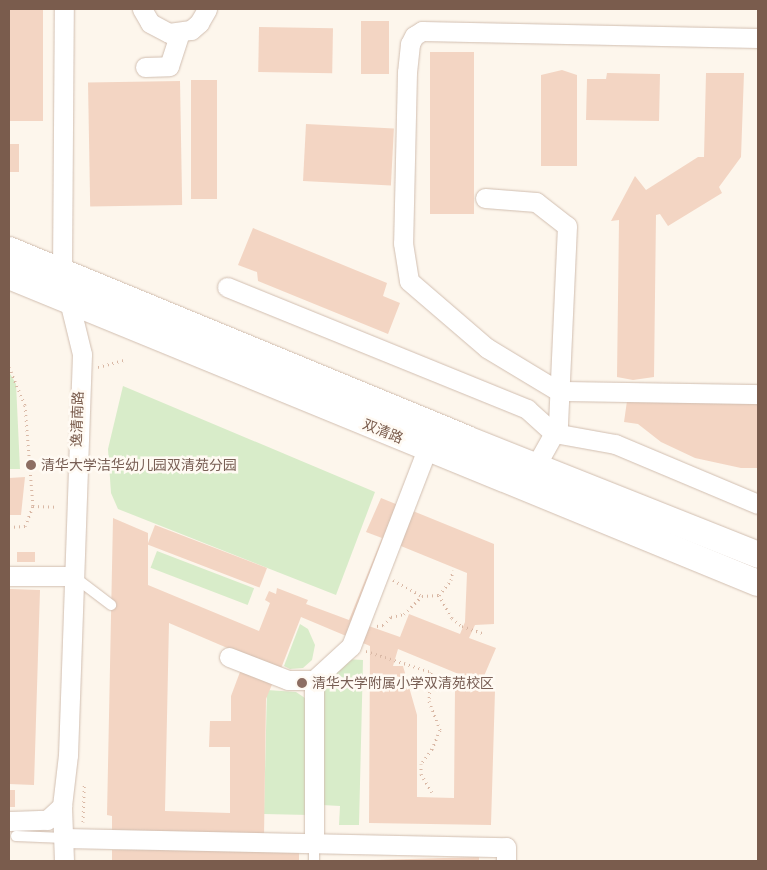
<!DOCTYPE html>
<html>
<head>
<meta charset="utf-8">
<style>
  body { margin:0 }
  #map { position:relative; width:767px; height:870px; overflow:hidden; background:#fdf6ec; font-family:"Titillium Web","Noto Sans SC",sans-serif }
  div>[style] { position:absolute }
  .green>* { inset:0; background:#d8ecc9; transform-origin:0 0 }
  .building>* { inset:0; background:#f3d5c3; transform-origin:0 0 }
  .path>* { height:3px; margin-top:-1.5px; transform-origin:0; background:repeating-linear-gradient(90deg,#d9b8a5 0 1px,transparent 0 5px) }
  .roads { filter:drop-shadow(0 0 1px #d1beb0) drop-shadow(0 0 1px #d1beb0) }
  .lane>* { height:10px; margin:-5px; padding:0 5px; transform-origin:5px; border-radius:5px; background:#fff }
  .street>* { height:19px; margin:-9.5px; padding:0 9.5px; transform-origin:9.5px; border-radius:9.5px; background:#fff }
  .secondary>* { height:26px; margin:-13px; padding:0 13px; transform-origin:13px; border-radius:13px; background:#fff }
  .dots>* { width:14px; height:14px; translate:-50% -50%; box-sizing:border-box; border:2px solid #fffaf3; border-radius:50% }
  span { translate:-50% -50%; white-space:nowrap; text-align:center; line-height:1.15; -webkit-text-stroke:5px #fffaf3; paint-order:stroke }
  .street-label { font-size:14px; color:#7a5c4d }
  .education-label { font-size:14px; color:#785e54 }
  .left { translate:0 -50%; text-align:left }
  .frame { position:absolute; inset:0; border:10px solid #7a5c4d; pointer-events:none }
</style>
</head>
<body>
<div id="map">
  <div class="green">
    <i style="clip-path:polygon(9px 372px,16px 384px,20px 469px,9px 469px)"></i>
    <i style="clip-path:polygon(123px 386px,375px 492px,336px 595px,118px 509px,111px 493px,108px 449px)"></i>
    <i style="left:157px;top:551px;width:104px;height:18px;rotate:21deg"></i>
    <i style="clip-path:polygon(300px 624px,308px 629px,315px 645px,312px 660px,303px 668px,290px 669px,284px 666px)"></i>
    <i style="clip-path:polygon(346px 659px,363px 660px,359px 825px,339px 825px,340px 806px,322px 805px,324px 686px)"></i>
    <i style="clip-path:polygon(267px 690px,296px 692px,305px 698px,309px 815px,264px 814px)"></i>
  </div>
  <div class="building">
    <i style="left:10px;top:9px;width:33px;height:112px"></i>
    <i style="left:361px;top:21px;width:28px;height:53px"></i>
    <i style="left:259px;top:27px;width:74px;height:45px;rotate:1deg"></i>
    <i style="left:430px;top:52px;width:44px;height:162px"></i>
    <i style="clip-path:polygon(562px 70px,577px 75px,577px 166px,541px 166px,541px 75px)"></i>
    <i style="clip-path:polygon(607px 73px,660px 74px,659px 121px,586px 120px,587px 79px,606px 79px)"></i>
    <i style="clip-path:polygon(706px 73px,744px 73px,741px 157px,719px 187px,722px 193px,668px 226px,660px 214px,656px 215px,654px 377px,633px 380px,617px 377px,619px 220px,611px 221px,635px 176px,646px 190px,698px 157px,704px 157px)"></i>
    <i style="left:217px;top:80px;width:119px;height:26px;rotate:90deg"></i>
    <i style="left:180px;top:81px;width:124px;height:92px;rotate:89deg"></i>
    <i style="left:306px;top:124px;width:88px;height:57px;rotate:3deg"></i>
    <i style="left:9px;top:144px;width:10px;height:28px"></i>
    <i style="clip-path:polygon(253px 228px,387px 283px,383px 296px,400px 303px,388px 334px,258px 281px,257px 272px,238px 265px)"></i>
    <i style="clip-path:polygon(627px 401px,758px 403px,758px 468px,741px 468px,695px 458px,661px 442px,638px 424px,624px 422px)"></i>
    <i style="clip-path:polygon(25px 477px,21px 515px,9px 515px,9px 478px)"></i>
    <i style="clip-path:polygon(evenodd,381px 498px,494px 544px,494px 624px,475px 625px,469px 638px,496px 648px,481px 683px,470px 678px,469px 690px,495px 691px,491px 825px,369px 823px,370px 646px,301px 617px,280px 671px,278px 670px,266px 699px,264px 837px,112px 837px,112px 816px,107px 815px,113px 518px,148px 533px,148px 585px,259px 631px,270px 603px,265px 600px,269px 591px,276px 594px,277px 588px,308px 600px,306px 604px,349px 620px,382px 538px,366px 532px,381px 498px,396px 544px,467px 573px,465px 622px,460px 634px,409px 614px,400px 637px,363px 624px,396px 544px,381px 498px,169px 623px,246px 656px,231px 696px,231px 721px,210px 721px,209px 747px,230px 747px,230px 813px,165px 811px,169px 623px,381px 498px,398px 649px,461px 675px,461px 689px,455px 689px,454px 798px,417px 797px,417px 715px,403px 666px,393px 666px,398px 649px)"></i>
    <i style="left:155px;top:525px;width:120px;height:21px;rotate:21deg"></i>
    <i style="left:17px;top:552px;width:18px;height:10px"></i>
    <i style="clip-path:polygon(9px 589px,40px 590px,34px 785px,9px 784px)"></i>
    <i style="left:9px;top:790px;width:6px;height:17px"></i>
    <i style="left:299px;top:850px;width:11px;height:187px;rotate:90deg"></i>
    <i style="clip-path:polygon(479px 857px,479px 861px,376px 861px,376px 860px)"></i>
  </div>
  <div class="path">
    <i style="left:9px;top:367px;width:41px;rotate:67.2deg"></i>
    <i style="left:25px;top:405px;width:101px;rotate:85.5deg"></i>
    <i style="left:98px;top:367px;width:27px;rotate:-15deg"></i>
    <i style="left:9px;top:527px;width:16px;rotate:-4deg"></i>
    <i style="left:25px;top:526px;width:22px;rotate:-68deg"></i>
    <i style="left:33px;top:506px;width:24px;rotate:2deg"></i>
    <i style="left:393px;top:580px;width:33px;rotate:29deg"></i>
    <i style="left:422px;top:596px;width:17px;rotate:-3deg"></i>
    <i style="left:439px;top:595px;width:26px;rotate:61deg"></i>
    <i style="left:452px;top:618px;width:13px;rotate:39deg"></i>
    <i style="left:462px;top:626px;width:24px;rotate:19deg"></i>
    <i style="left:439px;top:595px;width:19px;rotate:-51deg"></i>
    <i style="left:451px;top:580px;width:10px;rotate:-79deg"></i>
    <i style="left:377px;top:626px;width:6px;rotate:-9deg"></i>
    <i style="left:383px;top:625px;width:11px;rotate:-45deg"></i>
    <i style="left:391px;top:617px;width:13px;rotate:-13deg"></i>
    <i style="left:404px;top:614px;width:25px;rotate:-45deg"></i>
    <i style="left:366px;top:651px;width:68px;rotate:17.9deg"></i>
    <i style="left:431px;top:672px;width:29px;rotate:94deg"></i>
    <i style="left:429px;top:701px;width:31px;rotate:69deg"></i>
    <i style="left:440px;top:730px;width:21px;rotate:113deg"></i>
    <i style="left:432px;top:749px;width:19px;rotate:126deg"></i>
    <i style="left:421px;top:764px;width:10px;rotate:90deg"></i>
    <i style="left:421px;top:774px;width:21px;rotate:59deg"></i>
    <i style="left:83px;top:822px;width:38px;rotate:-88deg"></i>
  </div>
  <div class="roads">
    <div class="lane">
      <i style="left:73px;top:576px;width:48px;rotate:37.3deg"></i>
      <i style="left:16px;top:836px;width:48px;rotate:2.4deg"></i>
      <i style="left:314px;top:861px;width:18px;rotate:-90deg"></i>
    </div>
    <div class="street">
      <i style="left:142px;top:9px;width:16px;rotate:60deg"></i>
      <i style="left:150px;top:23px;width:21px;rotate:28deg"></i>
      <i style="left:169px;top:33px;width:22px;rotate:-8deg"></i>
      <i style="left:191px;top:30px;width:11px;rotate:-41deg"></i>
      <i style="left:199px;top:23px;width:16px;rotate:-60deg"></i>
      <i style="left:758px;top:38px;width:336px;rotate:-178.8deg"></i>
      <i style="left:422px;top:31px;width:9px;rotate:148deg"></i>
      <i style="left:414px;top:36px;width:9px;rotate:117deg"></i>
      <i style="left:410px;top:44px;width:28px;rotate:96deg"></i>
      <i style="left:407px;top:72px;width:171px;rotate:91.3deg"></i>
      <i style="left:403px;top:243px;width:38px;rotate:81deg"></i>
      <i style="left:409px;top:281px;width:103px;rotate:40.7deg"></i>
      <i style="left:487px;top:348px;width:83px;rotate:31.2deg"></i>
      <i style="left:558px;top:391px;width:200px;rotate:0.9deg"></i>
      <i style="left:145px;top:67px;width:24px;rotate:-2deg"></i>
      <i style="left:169px;top:66px;width:35px;rotate:-72deg"></i>
      <i style="left:485px;top:198px;width:51px;rotate:4.5deg"></i>
      <i style="left:536px;top:202px;width:39px;rotate:38deg"></i>
      <i style="left:567px;top:226px;width:200px;rotate:92.6deg"></i>
      <i style="left:558px;top:426px;width:57px;rotate:119.2deg"></i>
      <i style="left:227px;top:287px;width:324px;rotate:22.1deg"></i>
      <i style="left:527px;top:409px;width:36px;rotate:42deg"></i>
      <i style="left:554px;top:433px;width:62px;rotate:10.2deg"></i>
      <i style="left:615px;top:444px;width:155px;rotate:22.8deg"></i>
      <i style="left:9px;top:576px;width:63px"></i>
      <i style="left:229px;top:657px;width:63px;rotate:21.3deg"></i>
      <i style="left:288px;top:680px;width:26px"></i>
      <i style="left:9px;top:821px;width:38px;rotate:-2deg"></i>
      <i style="left:47px;top:820px;width:21px;rotate:-43deg"></i>
      <i style="left:64px;top:838px;width:442px;rotate:1.2deg"></i>
      <i style="left:506px;top:847px;width:14px;rotate:90deg"></i>
      <i style="left:314px;top:843px;width:163px;rotate:-90deg"></i>
      <i style="left:314px;top:680px;width:50px;rotate:-42.6deg"></i>
      <i style="left:351px;top:646px;width:211px;rotate:-68.9deg"></i>
      <i style="left:64px;top:861px;width:55px;rotate:-92.1deg"></i>
      <i style="left:62px;top:806px;width:51px;rotate:-83.3deg"></i>
      <i style="left:68px;top:755px;width:401px;rotate:-88deg"></i>
      <i style="left:82px;top:354px;width:84px;rotate:-103.7deg"></i>
      <i style="left:62px;top:272px;width:263px;rotate:-89.6deg"></i>
    </div>
    <div class="secondary">
      <i style="left:9px;top:250px;width:495px;rotate:22.4deg"></i>
      <i style="left:467px;top:439px;width:313px;rotate:21.7deg"></i>
      <i style="left:9px;top:276px;width:809px;rotate:22.29deg"></i>
    </div>
  </div>
  <div class="dots">
    <i style="left:31px;top:465px;background:#8d6e63"></i>
    <i style="left:302px;top:683px;background:#8d6e63"></i>
  </div>
  <div class="street-label">
    <span style="left:77px;top:419px;rotate:-88deg">逸清南路</span>
    <span style="left:383px;top:431px;rotate:22deg">双清路</span>
  </div>
  <div class="education-label">
    <span class="left" style="left:41px;top:465px">清华大学洁华幼儿园双清苑分园</span>
    <span class="left" style="left:312px;top:683px">清华大学附属小学双清苑校区</span>
  </div>
  <div class="frame"></div>
</div>
</body>
</html>
